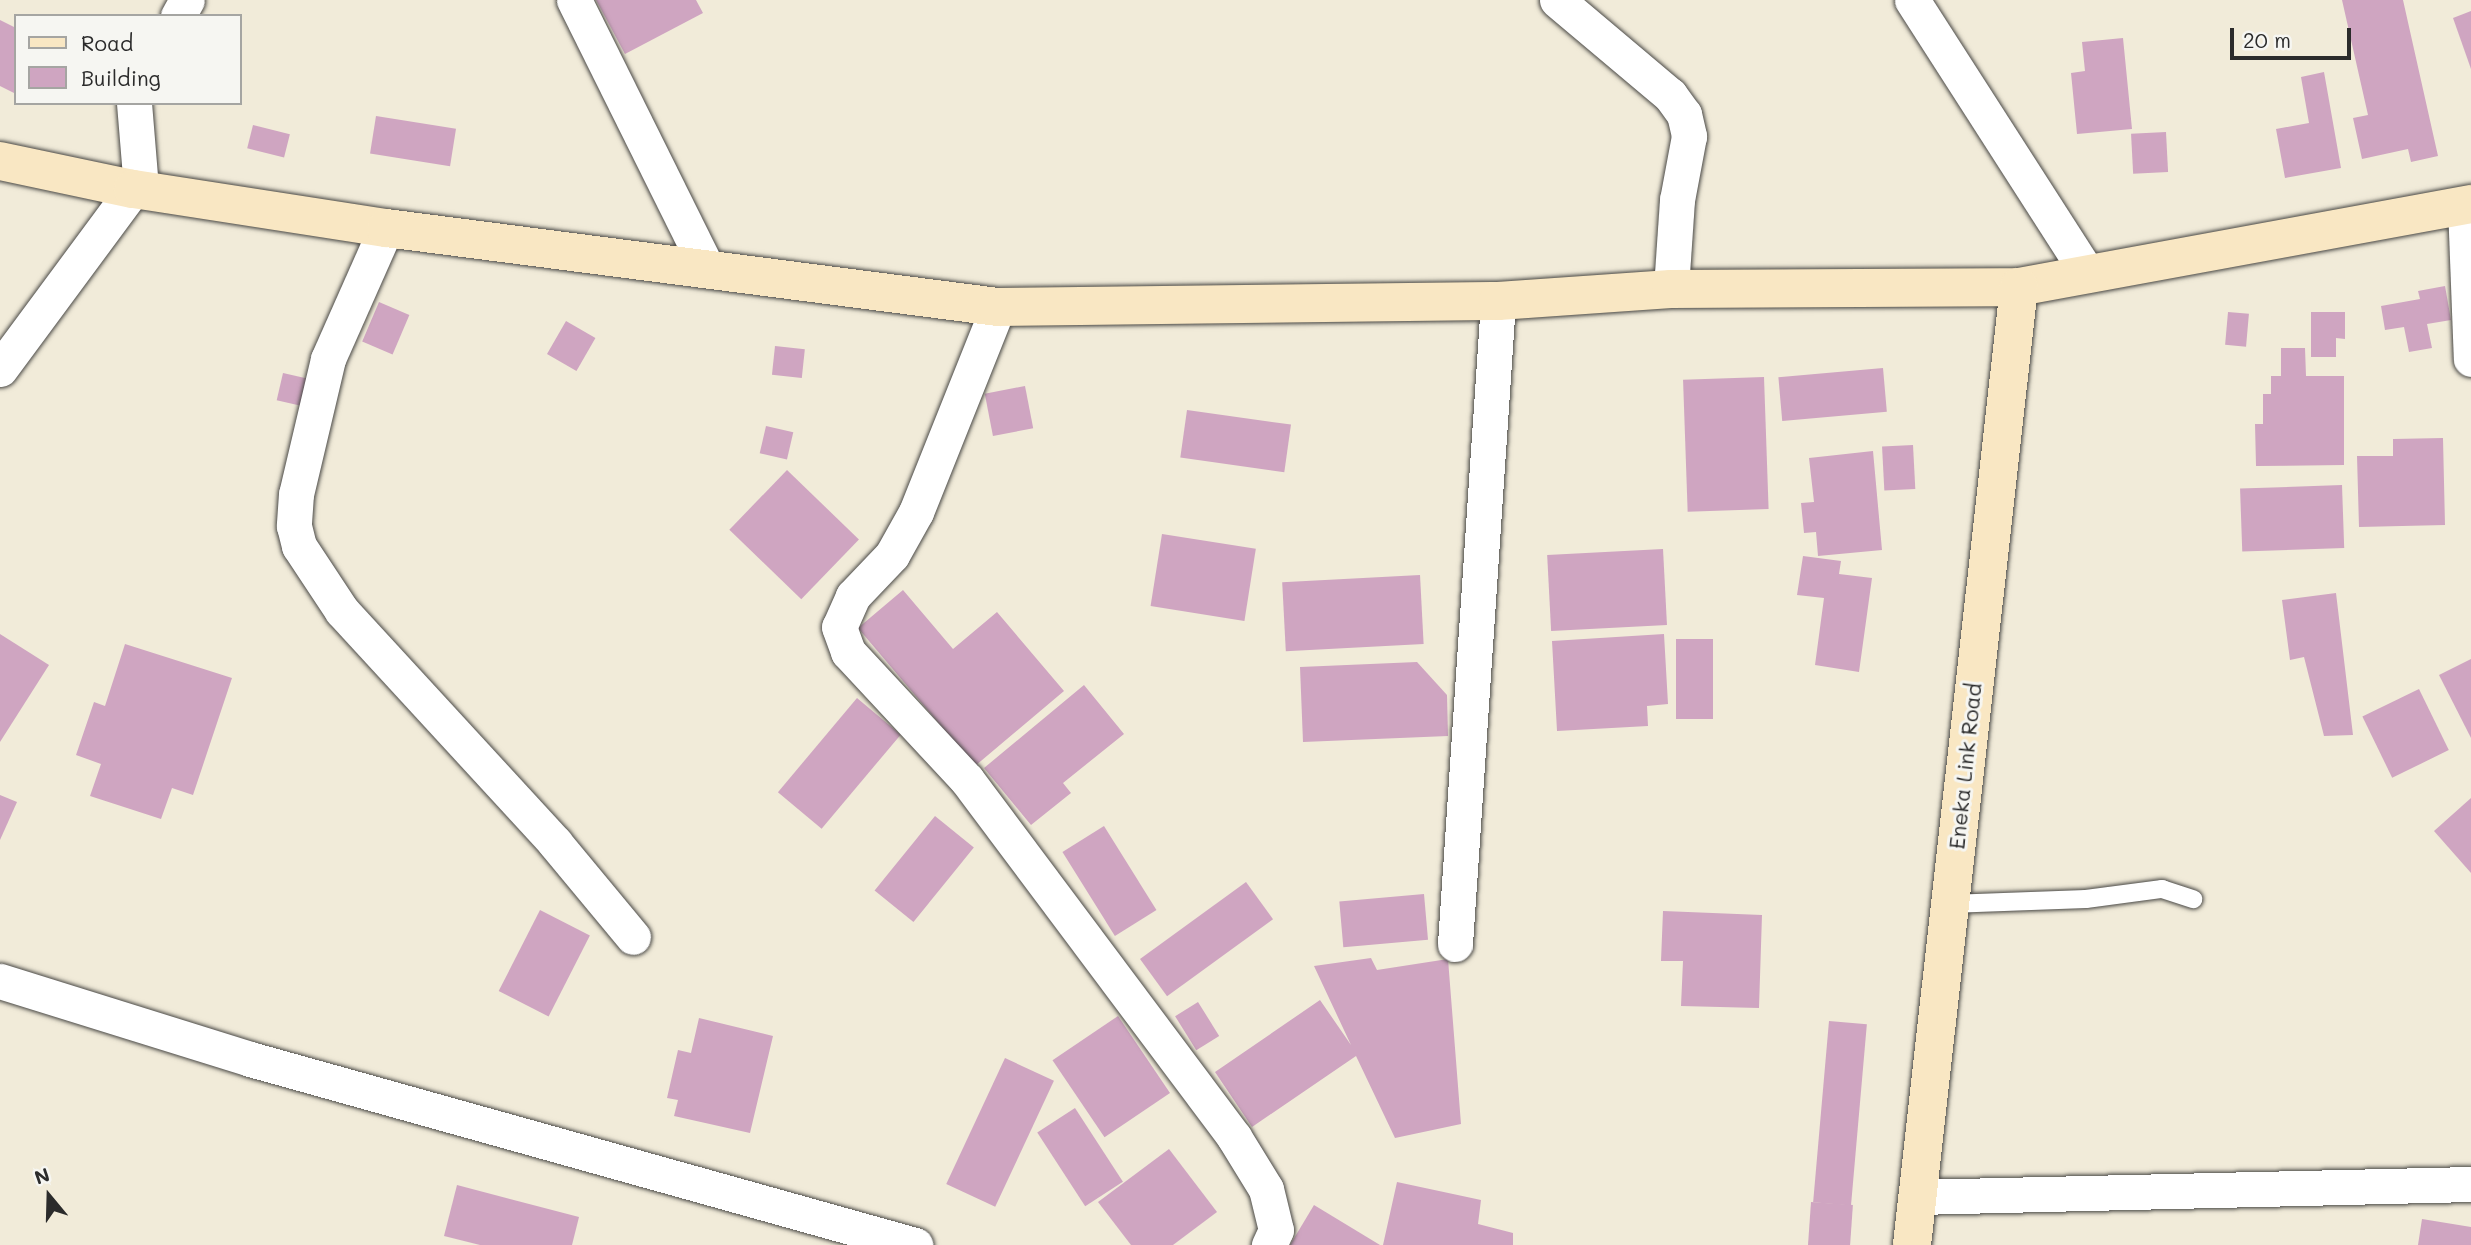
<!DOCTYPE html>
<html>
<head>
<meta charset="utf-8">
<style>
  body { margin:0 }
  #map { position:relative; width:2471px; height:1245px; overflow:hidden; background:#f1ebd9; font-family:Mali,sans-serif }
  div>[style] { position:absolute }
  .building>* { inset:0; background:#cfa5c1; transform-origin:0 0 }
  .roads { filter:drop-shadow(0 0 2px #494845) drop-shadow(0 0 2px #494845) }
  .lane>* { height:18px; margin:-9px; padding:0 9px; transform-origin:9px; border-radius:9px; background:#fff }
  .street>* { height:35px; margin:-17.5px; padding:0 17.5px; transform-origin:17.5px; border-radius:17.5px; background:#fff }
  .secondary>* { height:38px; margin:-19px; padding:0 19px; transform-origin:19px; border-radius:19px; background:#f9e7c3 }
  span { translate:-50% -50%; white-space:nowrap; text-align:center; line-height:1.15; -webkit-text-stroke:6px #f6f6f2; paint-order:stroke }
  .street-label { font-size:21px; color:#2b2b2b }
  .legend { position:absolute; left:14px; top:14px; width:228px; height:91px; box-sizing:border-box; background:#f6f6f2; border:2px solid #a5a5a2; margin:0; padding:9px 12px; list-style:none; font-size:21px; color:#2b2b2b }
  .legend li { display:flex; align-items:center; gap:14px; height:35px }
  .legend b { width:35px; border:2px solid #a5a5a2 }
  .north { position:absolute; left:14px; top:1161px; width:70px; height:70px; -webkit-text-stroke:5px #f6f6f2; paint-order:stroke; rotate:341deg; font-size:19px; font-weight:700; line-height:28px; text-align:center; color:#2b2b2b }
  .north::after { content:''; display:block; margin:auto; width:24px; height:32px; background:#2b2b2b; clip-path:polygon(50% 0,100% 100%,50% 72%,0 100%) }
  .scale { position:absolute; left:2230px; top:28px; width:121px; height:32px; box-sizing:border-box; border:4px solid #2b2b2b; border-top:0; padding-left:9px; font-size:21px; line-height:24px; white-space:nowrap; color:#2b2b2b; -webkit-text-stroke:5px #f6f6f2; paint-order:stroke }
</style>
</head>
<body>
<div id="map">
  <div class="building">
    <i style="clip-path:polygon(596px 0,696px 0,703px 13px,625px 54px)"></i>
    <i style="clip-path:polygon(2342px 0,2403px 0,2438px 156px,2411px 162px,2408px 149px,2362px 159px,2353px 118px,2368px 115px)"></i>
    <i style="clip-path:polygon(2471px 11px,2471px 69px,2453px 18px)"></i>
    <i style="clip-path:polygon(0 20px,16px 28px,16px 94px,0 86px)"></i>
    <i style="clip-path:polygon(2123px 38px,2132px 129px,2077px 134px,2071px 73px,2085px 71px,2082px 42px)"></i>
    <i style="clip-path:polygon(2324px 72px,2341px 168px,2285px 178px,2276px 129px,2309px 123px,2301px 77px)"></i>
    <i style="left:376px;top:116px;width:81px;height:38px;rotate:9deg"></i>
    <i style="left:253px;top:125px;width:38px;height:24px;rotate:14deg"></i>
    <i style="left:2166px;top:132px;width:40px;height:35px;rotate:87deg"></i>
    <i style="clip-path:polygon(2445px 286px,2451px 320px,2427px 324px,2432px 348px,2409px 352px,2404px 327px,2385px 330px,2381px 306px,2420px 299px,2418px 291px)"></i>
    <i style="left:379px;top:302px;width:33px;height:43px;rotate:23deg"></i>
    <i style="left:2228px;top:312px;width:21px;height:33px;rotate:5deg"></i>
    <i style="clip-path:polygon(2311px 312px,2345px 312px,2345px 339px,2336px 338px,2336px 357px,2311px 357px)"></i>
    <i style="left:566px;top:321px;width:34px;height:38px;rotate:30deg"></i>
    <i style="left:775px;top:346px;width:30px;height:29px;rotate:6deg"></i>
    <i style="clip-path:polygon(2281px 348px,2305px 348px,2306px 376px,2344px 376px,2344px 465px,2256px 466px,2255px 424px,2263px 424px,2263px 394px,2271px 394px,2271px 376px,2281px 376px)"></i>
    <i style="left:1883px;top:368px;width:44px;height:105px;rotate:85deg"></i>
    <i style="left:283px;top:373px;width:27px;height:28px;rotate:13deg"></i>
    <i style="left:1764px;top:377px;width:132px;height:81px;rotate:88deg"></i>
    <i style="left:1025px;top:386px;width:43px;height:41px;rotate:79deg"></i>
    <i style="left:1187px;top:410px;width:105px;height:48px;rotate:8deg"></i>
    <i style="left:766px;top:426px;width:28px;height:28px;rotate:13deg"></i>
    <i style="clip-path:polygon(2443px 438px,2445px 525px,2359px 527px,2357px 456px,2393px 456px,2393px 439px)"></i>
    <i style="left:1913px;top:445px;width:44px;height:31px;rotate:87deg"></i>
    <i style="clip-path:polygon(1873px 451px,1882px 550px,1818px 556px,1816px 532px,1804px 533px,1801px 503px,1814px 502px,1809px 458px)"></i>
    <i style="left:787px;top:470px;width:100px;height:83px;rotate:44deg"></i>
    <i style="left:2342px;top:485px;width:63px;height:102px;rotate:88deg"></i>
    <i style="left:1162px;top:534px;width:95px;height:73px;rotate:9deg"></i>
    <i style="left:1663px;top:549px;width:76px;height:116px;rotate:87deg"></i>
    <i style="clip-path:polygon(1803px 556px,1841px 561px,1839px 574px,1872px 578px,1859px 672px,1815px 665px,1824px 598px,1797px 595px)"></i>
    <i style="left:1420px;top:575px;width:69px;height:138px;rotate:87deg"></i>
    <i style="clip-path:polygon(903px 590px,953px 649px,997px 612px,1064px 691px,975px 766px,858px 628px)"></i>
    <i style="clip-path:polygon(2336px 593px,2353px 735px,2324px 736px,2304px 657px,2290px 660px,2282px 600px)"></i>
    <i style="clip-path:polygon(0 634px,49px 665px,0 742px)"></i>
    <i style="clip-path:polygon(1664px 634px,1668px 704px,1647px 706px,1648px 726px,1557px 731px,1552px 641px)"></i>
    <i style="left:1676px;top:639px;width:37px;height:80px"></i>
    <i style="clip-path:polygon(125px 644px,232px 678px,193px 795px,172px 788px,161px 819px,90px 796px,101px 764px,76px 755px,94px 702px,105px 706px)"></i>
    <i style="clip-path:polygon(2471px 659px,2471px 738px,2439px 675px)"></i>
    <i style="clip-path:polygon(1417px 662px,1447px 695px,1448px 736px,1303px 742px,1300px 667px)"></i>
    <i style="clip-path:polygon(1084px 685px,1124px 734px,1063px 783px,1071px 793px,1031px 825px,984px 768px)"></i>
    <i style="left:2419px;top:689px;width:68px;height:63px;rotate:64deg"></i>
    <i style="left:857px;top:698px;width:57px;height:123px;rotate:40deg"></i>
    <i style="clip-path:polygon(0 795px,17px 802px,0 840px)"></i>
    <i style="clip-path:polygon(2471px 798px,2471px 873px,2434px 831px)"></i>
    <i style="left:935px;top:816px;width:50px;height:96px;rotate:39deg"></i>
    <i style="left:1104px;top:826px;width:99px;height:49px;rotate:58deg"></i>
    <i style="left:1246px;top:882px;width:46px;height:131px;rotate:54deg"></i>
    <i style="left:1424px;top:894px;width:46px;height:85px;rotate:85deg"></i>
    <i style="left:540px;top:910px;width:56px;height:91px;rotate:27deg"></i>
    <i style="clip-path:polygon(1663px 911px,1762px 915px,1759px 1008px,1681px 1006px,1683px 961px,1661px 961px)"></i>
    <i style="clip-path:polygon(1371px 958px,1377px 970px,1448px 959px,1461px 1124px,1395px 1138px,1356px 1056px,1252px 1127px,1215px 1072px,1320px 1000px,1351px 1045px,1314px 966px)"></i>
    <i style="left:1198px;top:1002px;width:40px;height:27px;rotate:58deg"></i>
    <i style="left:1118px;top:1016px;width:93px;height:79px;rotate:56deg"></i>
    <i style="clip-path:polygon(699px 1018px,773px 1036px,750px 1133px,674px 1116px,678px 1100px,667px 1098px,678px 1050px,691px 1053px)"></i>
    <i style="left:1829px;top:1021px;width:38px;height:182px;rotate:5deg"></i>
    <i style="left:1005px;top:1058px;width:54px;height:139px;rotate:25deg"></i>
    <i style="left:1075px;top:1108px;width:88px;height:45px;rotate:57deg"></i>
    <i style="clip-path:polygon(1169px 1149px,1217px 1212px,1173px 1245px,1131px 1245px,1098px 1202px)"></i>
    <i style="clip-path:polygon(1397px 1182px,1481px 1200px,1478px 1224px,1513px 1233px,1513px 1245px,1383px 1245px)"></i>
    <i style="clip-path:polygon(457px 1185px,579px 1217px,572px 1245px,480px 1245px,444px 1236px)"></i>
    <i style="left:1811px;top:1202px;width:42px;height:43px;rotate:4deg"></i>
    <i style="clip-path:polygon(1314px 1205px,1380px 1245px,1290px 1245px)"></i>
    <i style="clip-path:polygon(2422px 1219px,2471px 1227px,2471px 1245px,2418px 1245px)"></i>
  </div>
  <div class="roads">
    <div class="lane">
      <i style="left:1949px;top:904px;width:137px;rotate:-2.1deg"></i>
      <i style="left:2086px;top:899px;width:77px;rotate:-7.5deg"></i>
      <i style="left:2162px;top:889px;width:33px;rotate:18deg"></i>
    </div>
    <div class="street">
      <i style="left:574px;top:0;width:297px;rotate:63.6deg"></i>
      <i style="left:1557px;top:0;width:148px;rotate:40.1deg"></i>
      <i style="left:1670px;top:95px;width:24px;rotate:54deg"></i>
      <i style="left:1684px;top:114px;width:23px;rotate:77deg"></i>
      <i style="left:1689px;top:136px;width:65px;rotate:100.6deg"></i>
      <i style="left:1677px;top:200px;width:89px;rotate:93.9deg"></i>
      <i style="left:1912px;top:0;width:326px;rotate:57.3deg"></i>
      <i style="left:178px;top:16px;width:18px;rotate:-61deg"></i>
      <i style="left:134px;top:103px;width:86px;rotate:85.3deg"></i>
      <i style="left:2465px;top:206px;width:153px;rotate:87.8deg"></i>
      <i style="left:386px;top:228px;width:143px;rotate:113.9deg"></i>
      <i style="left:328px;top:359px;width:139px;rotate:103.3deg"></i>
      <i style="left:296px;top:494px;width:32px;rotate:94deg"></i>
      <i style="left:294px;top:526px;width:21px;rotate:76deg"></i>
      <i style="left:299px;top:546px;width:78px;rotate:56.5deg"></i>
      <i style="left:342px;top:611px;width:315px;rotate:47.4deg"></i>
      <i style="left:555px;top:843px;width:122px;rotate:50.3deg"></i>
      <i style="left:998px;top:307px;width:221px;rotate:111.8deg"></i>
      <i style="left:916px;top:512px;width:49px;rotate:119.2deg"></i>
      <i style="left:892px;top:555px;width:57px;rotate:133.6deg"></i>
      <i style="left:853px;top:596px;width:34px;rotate:114deg"></i>
      <i style="left:839px;top:627px;width:27px;rotate:70deg"></i>
      <i style="left:848px;top:652px;width:175px;rotate:47.1deg"></i>
      <i style="left:967px;top:780px;width:446px;rotate:53.2deg"></i>
      <i style="left:1234px;top:1137px;width:61px;rotate:58.4deg"></i>
      <i style="left:1266px;top:1189px;width:42px;rotate:76.3deg"></i>
      <i style="left:1276px;top:1230px;width:17px;rotate:115deg"></i>
      <i style="left:0;top:369px;width:224px;rotate:-53.5deg"></i>
      <i style="left:1455px;top:944px;width:644px;rotate:-86.17deg"></i>
      <i style="left:0;top:981px;width:262px;rotate:17.3deg"></i>
      <i style="left:250px;top:1059px;width:691px;rotate:15.63deg"></i>
      <i style="left:1916px;top:1197px;width:555px;rotate:-1.34deg"></i>
    </div>
    <div class="secondary">
      <i style="left:0;top:161px;width:136px;rotate:11.9deg"></i>
      <i style="left:133px;top:189px;width:256px;rotate:8.8deg"></i>
      <i style="left:386px;top:228px;width:617px;rotate:7.36deg"></i>
      <i style="left:998px;top:307px;width:500px;rotate:-0.69deg"></i>
      <i style="left:1498px;top:301px;width:173px;rotate:-4deg"></i>
      <i style="left:1671px;top:289px;width:348px;rotate:-0.3deg"></i>
      <i style="left:2019px;top:287px;width:460px;rotate:-10.4deg"></i>
      <i style="left:1912px;top:1245px;width:964px;rotate:-83.63deg"></i>
    </div>
  </div>
  <div class="street-label">
    <span style="left:1965px;top:766px;rotate:-84deg">Eneka Link Road</span>
  </div>
  <ul class="legend">
  <li><b style="height:9px;background:#f9e7c3"></b>Road</li>
  <li><b style="height:19px;background:#cfa5c1"></b>Building</li>
  </ul>
  <div class="north">N</div>
  <div class="scale">20 m</div>
</div>
</body>
</html>
